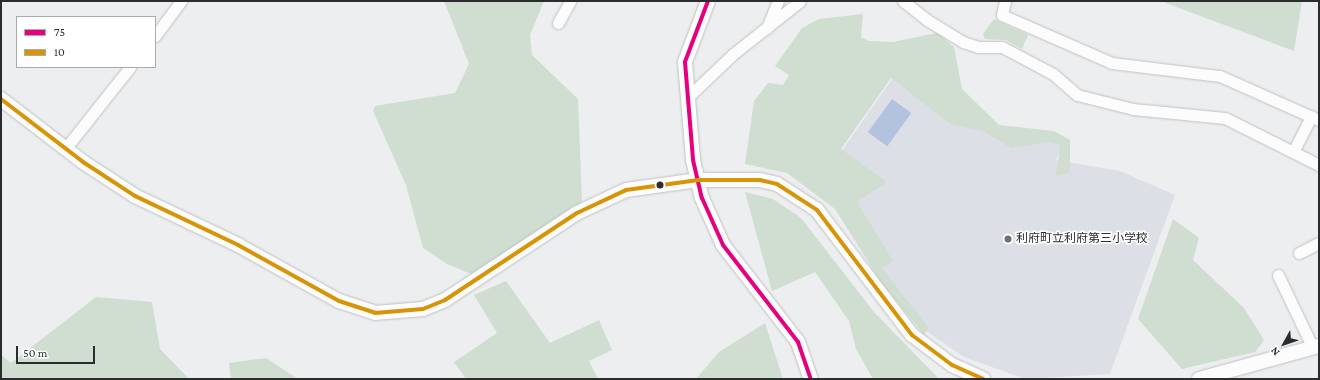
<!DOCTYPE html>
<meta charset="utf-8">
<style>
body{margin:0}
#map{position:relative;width:1320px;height:380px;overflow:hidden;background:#eceef0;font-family:"Crimson Pro","Noto Sans JP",serif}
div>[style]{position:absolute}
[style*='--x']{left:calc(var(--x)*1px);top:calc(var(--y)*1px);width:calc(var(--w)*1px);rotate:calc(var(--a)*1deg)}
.built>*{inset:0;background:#dce0e6}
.green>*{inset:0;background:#cfded0}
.water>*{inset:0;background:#b3c3df;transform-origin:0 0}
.roads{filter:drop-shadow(0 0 1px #c0c1c2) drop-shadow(0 0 1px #c0c1c2)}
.minor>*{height:11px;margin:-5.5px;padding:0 5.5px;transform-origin:5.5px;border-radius:5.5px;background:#fcfcfd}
.tertiary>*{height:14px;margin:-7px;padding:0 7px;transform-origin:7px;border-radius:7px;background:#fcfcfd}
.bus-1>*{height:4px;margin:-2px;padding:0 2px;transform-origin:2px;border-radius:2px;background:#e5007d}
.bus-2>*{height:4px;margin:-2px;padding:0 2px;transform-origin:2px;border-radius:2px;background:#d89407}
.dots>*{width:11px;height:11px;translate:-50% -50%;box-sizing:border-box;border:2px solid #fff;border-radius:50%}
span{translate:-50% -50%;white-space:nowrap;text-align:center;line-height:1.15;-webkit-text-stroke:3px #fff;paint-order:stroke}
.poi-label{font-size:12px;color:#2b2c2e}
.left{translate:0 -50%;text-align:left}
.frame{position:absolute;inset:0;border:2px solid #2b2c2e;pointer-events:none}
.legend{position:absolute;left:16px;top:16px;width:140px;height:52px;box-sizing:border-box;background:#fff;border:1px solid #aaabab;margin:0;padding:5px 7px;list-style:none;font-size:12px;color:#2b2c2e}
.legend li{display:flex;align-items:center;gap:8px;height:20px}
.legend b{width:20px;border:1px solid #aaabab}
.north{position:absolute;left:1264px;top:324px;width:40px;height:40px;-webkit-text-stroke:3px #fff;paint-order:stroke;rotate:230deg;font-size:11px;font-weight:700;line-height:16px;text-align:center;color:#2b2c2e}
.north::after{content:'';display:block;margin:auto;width:14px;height:18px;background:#2b2c2e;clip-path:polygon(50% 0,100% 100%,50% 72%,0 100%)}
.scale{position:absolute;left:16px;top:346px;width:79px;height:18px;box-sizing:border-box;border:2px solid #2b2c2e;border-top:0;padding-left:5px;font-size:12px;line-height:14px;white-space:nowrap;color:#2b2c2e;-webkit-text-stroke:3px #fff;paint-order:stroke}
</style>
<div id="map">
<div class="built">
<i style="clip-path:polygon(892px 79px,954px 122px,1064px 142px,1056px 160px,1120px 171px,1175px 195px,1110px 374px,1025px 379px,964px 357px,923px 329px,836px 209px,815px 189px)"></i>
</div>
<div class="green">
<i style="clip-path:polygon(444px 1px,544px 1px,530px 35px,532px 55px,578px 99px,582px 202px,476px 276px,447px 264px,423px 248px,406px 185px,373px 111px,375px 106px,455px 93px,469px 64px)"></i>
<i style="clip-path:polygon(1162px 1px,1302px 1px,1294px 51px,1171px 5px)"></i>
<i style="clip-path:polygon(863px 14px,861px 37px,868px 41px,893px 42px,937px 33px,954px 47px,962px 89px,999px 125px,1054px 131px,1070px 140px,1070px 173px,1056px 176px,1060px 145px,1048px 142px,1011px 148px,983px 131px,952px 125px,891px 78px,841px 149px,887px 182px,857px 202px,893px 261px,882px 268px,929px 328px,924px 335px,881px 282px,835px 209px,787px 173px,745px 164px,754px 101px,768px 83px,783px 85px,789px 75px,775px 66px,802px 28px,819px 19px)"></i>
<i style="clip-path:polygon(994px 19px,1028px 35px,1022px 49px,1006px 40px,985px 39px,983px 34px)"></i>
<i style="clip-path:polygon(745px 192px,773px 199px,801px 218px,874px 312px,939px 379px,873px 379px,856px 349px,849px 321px,815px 272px,772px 291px)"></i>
<i style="clip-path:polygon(1173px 219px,1199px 238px,1193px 260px,1244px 308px,1264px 340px,1255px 352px,1182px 369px,1138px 319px)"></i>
<i style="clip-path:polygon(506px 281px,550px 343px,599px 320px,612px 350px,589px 361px,598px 379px,466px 379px,454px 362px,497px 333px,474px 295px)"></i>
<i style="clip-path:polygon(96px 297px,152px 302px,160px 349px,189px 379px,1px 379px,1px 355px,11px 363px)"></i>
<i style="clip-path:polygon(765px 323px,783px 379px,696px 379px,719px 352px)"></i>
<i style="clip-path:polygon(266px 358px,298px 379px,231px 379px,229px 363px)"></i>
</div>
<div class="water">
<i style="left:892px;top:99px;width:24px;height:41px;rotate:36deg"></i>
</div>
<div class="roads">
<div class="minor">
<i style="--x:903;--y:1;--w:31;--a:38"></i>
<i style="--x:927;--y:20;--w:42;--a:31.4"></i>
<i style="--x:963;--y:42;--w:16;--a:18"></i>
<i style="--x:978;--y:47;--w:24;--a:0"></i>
<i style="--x:1002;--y:47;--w:58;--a:27.9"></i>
<i style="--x:1053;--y:74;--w:32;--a:41"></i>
<i style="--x:1077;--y:95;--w:58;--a:14"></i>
<i style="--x:1133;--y:109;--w:92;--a:5.6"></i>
<i style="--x:1225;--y:118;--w:105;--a:26.6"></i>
<i style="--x:1005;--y:1;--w:14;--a:102"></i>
<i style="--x:1002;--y:15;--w:120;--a:23.6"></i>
<i style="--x:1112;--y:63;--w:109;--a:6.9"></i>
<i style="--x:1220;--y:76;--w:108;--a:24"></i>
<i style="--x:558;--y:23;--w:25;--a:-61"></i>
<i style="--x:767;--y:28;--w:29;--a:-68"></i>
<i style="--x:155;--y:36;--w:44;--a:-53.4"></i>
<i style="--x:688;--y:97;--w:62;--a:-43.7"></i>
<i style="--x:733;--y:54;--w:85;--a:-38.3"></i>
<i style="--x:65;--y:149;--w:105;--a:-51.6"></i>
<i style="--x:1294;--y:150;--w:38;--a:-63"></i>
<i style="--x:1299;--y:253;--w:22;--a:-27"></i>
<i style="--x:1278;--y:275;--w:81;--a:64.4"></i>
</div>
<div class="tertiary">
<i style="--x:708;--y:1;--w:65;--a:110.7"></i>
<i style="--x:685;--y:62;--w:98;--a:85.3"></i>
<i style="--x:693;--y:160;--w:39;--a:77"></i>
<i style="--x:702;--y:198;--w:51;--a:65.9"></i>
<i style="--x:723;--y:245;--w:123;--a:52.3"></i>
<i style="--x:798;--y:342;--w:39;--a:71"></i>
<i style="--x:1;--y:99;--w:103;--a:37.5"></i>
<i style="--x:83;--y:162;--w:62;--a:33.2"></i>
<i style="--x:135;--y:196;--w:114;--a:25.4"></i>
<i style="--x:238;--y:245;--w:115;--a:29"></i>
<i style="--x:339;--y:301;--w:38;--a:18"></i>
<i style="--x:375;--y:313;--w:48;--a:-4.8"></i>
<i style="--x:423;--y:309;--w:24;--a:-22"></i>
<i style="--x:445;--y:300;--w:158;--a:-33.4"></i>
<i style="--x:577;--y:213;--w:54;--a:-25.1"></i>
<i style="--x:626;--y:190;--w:73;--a:-7.9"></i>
<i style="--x:698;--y:180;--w:62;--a:0"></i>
<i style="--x:760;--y:180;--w:17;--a:13"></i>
<i style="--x:777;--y:184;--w:48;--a:33"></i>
<i style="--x:817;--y:210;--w:157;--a:52.8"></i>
<i style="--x:912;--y:335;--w:50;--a:36.9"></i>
<i style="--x:952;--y:365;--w:34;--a:24"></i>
<i style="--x:1199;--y:379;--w:124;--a:-15.4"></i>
</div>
</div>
<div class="bus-1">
<i style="--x:708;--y:1;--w:65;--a:110.7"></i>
<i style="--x:685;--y:62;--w:98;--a:85.3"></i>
<i style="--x:693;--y:160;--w:39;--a:77"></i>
<i style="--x:702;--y:198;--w:51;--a:65.9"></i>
<i style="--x:723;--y:245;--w:123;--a:52.3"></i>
<i style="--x:798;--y:342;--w:39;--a:71"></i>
</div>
<div class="bus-2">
<i style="--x:1;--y:99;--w:103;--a:37.5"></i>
<i style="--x:83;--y:162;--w:62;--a:33.2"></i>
<i style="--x:135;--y:196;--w:114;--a:25.4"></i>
<i style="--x:238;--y:245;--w:115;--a:29"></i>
<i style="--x:339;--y:301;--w:38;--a:18"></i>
<i style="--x:375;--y:313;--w:48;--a:-4.8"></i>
<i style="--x:423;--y:309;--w:24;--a:-22"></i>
<i style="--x:445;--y:300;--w:158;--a:-33.4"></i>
<i style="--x:577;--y:213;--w:54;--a:-25.1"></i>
<i style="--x:626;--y:190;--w:73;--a:-7.9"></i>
<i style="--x:698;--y:180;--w:62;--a:0"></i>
<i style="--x:760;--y:180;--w:17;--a:13"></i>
<i style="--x:777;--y:184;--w:48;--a:33"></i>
<i style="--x:817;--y:210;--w:157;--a:52.8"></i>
<i style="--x:912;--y:335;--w:50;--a:36.9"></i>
<i style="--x:952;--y:365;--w:34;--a:24"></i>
</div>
<div class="dots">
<i style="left:660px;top:185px;background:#2b2c2e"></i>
<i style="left:1008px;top:239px;background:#6f7072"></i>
</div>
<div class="poi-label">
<span class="left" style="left:1016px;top:239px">利府町立利府第三小学校</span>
</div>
<div class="frame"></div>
<ul class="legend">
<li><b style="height:5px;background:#e5007d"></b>75</li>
<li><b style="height:5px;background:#d89407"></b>10</li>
</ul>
<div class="north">N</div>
<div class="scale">50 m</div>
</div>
